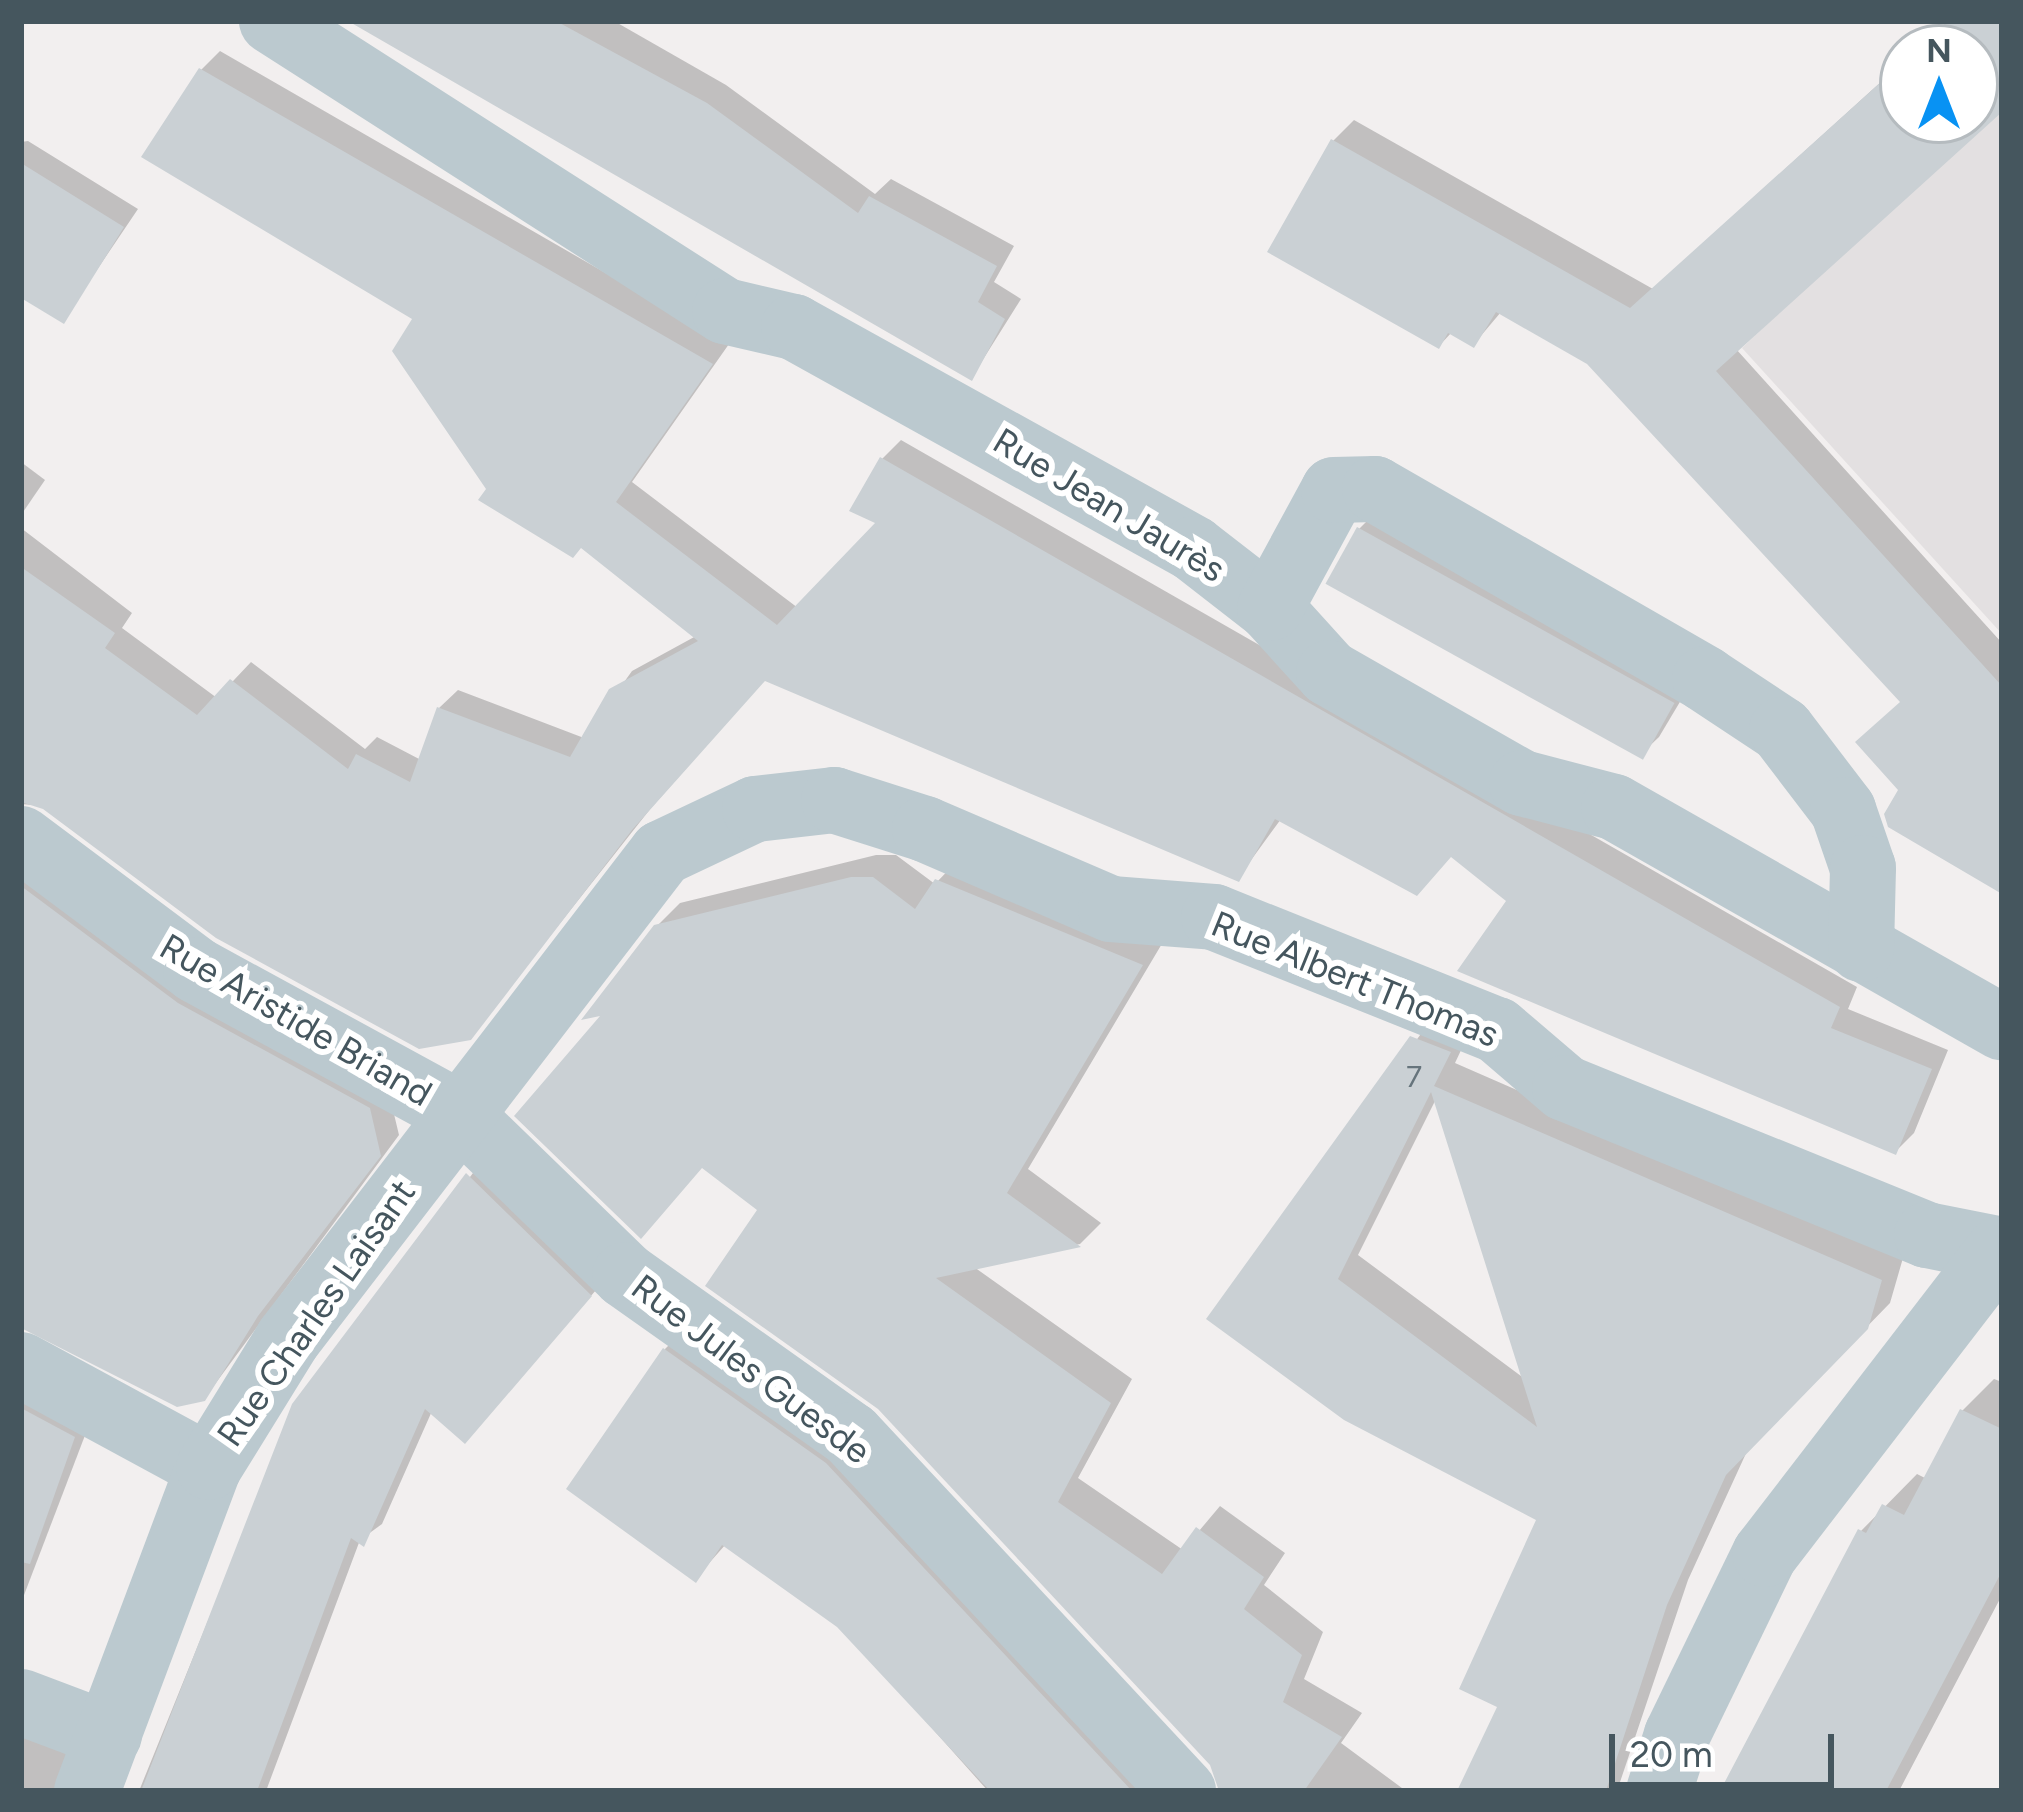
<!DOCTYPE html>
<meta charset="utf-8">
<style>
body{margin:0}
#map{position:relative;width:2023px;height:1812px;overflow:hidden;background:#f2efef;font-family:Figtree,sans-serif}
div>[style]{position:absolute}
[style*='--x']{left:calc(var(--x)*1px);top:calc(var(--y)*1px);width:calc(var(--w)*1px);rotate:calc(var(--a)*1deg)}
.education>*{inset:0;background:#e3e0e1}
.shadow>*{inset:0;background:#0003}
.building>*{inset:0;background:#cad0d4;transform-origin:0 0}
.minor>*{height:66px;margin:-33px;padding:0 33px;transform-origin:33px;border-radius:33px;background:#bbc9cf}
span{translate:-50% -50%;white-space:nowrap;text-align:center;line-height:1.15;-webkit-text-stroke:12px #fff;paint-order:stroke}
.number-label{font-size:30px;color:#66747c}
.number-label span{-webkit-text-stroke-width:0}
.street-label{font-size:36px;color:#45565e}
.frame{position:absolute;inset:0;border:24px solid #45565e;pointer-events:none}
.north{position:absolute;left:1879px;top:24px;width:120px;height:120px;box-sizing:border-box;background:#fff;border:3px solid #b5bbbf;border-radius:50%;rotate:0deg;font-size:33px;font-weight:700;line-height:48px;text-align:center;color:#45565e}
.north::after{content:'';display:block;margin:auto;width:42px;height:54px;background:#0892f3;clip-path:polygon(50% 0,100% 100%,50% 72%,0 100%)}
.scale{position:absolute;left:1609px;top:1734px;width:225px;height:54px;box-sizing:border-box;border:6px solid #45565e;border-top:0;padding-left:15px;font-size:36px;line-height:42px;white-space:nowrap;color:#45565e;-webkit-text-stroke:9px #fff;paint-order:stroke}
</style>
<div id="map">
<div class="education">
<i style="clip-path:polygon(1948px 21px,2002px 21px,2002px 634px,1742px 348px,1763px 328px,1700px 246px,1903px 62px,1903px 120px,1975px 120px,1975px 48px,1918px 48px)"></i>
</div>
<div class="shadow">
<i style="clip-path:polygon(356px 21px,614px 21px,726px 85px,875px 194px,891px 179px,1014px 246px,994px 282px,1021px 299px,972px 377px)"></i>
<i style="clip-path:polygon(1948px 21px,2002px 21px,2002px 108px,1736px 349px,2002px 643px,2002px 891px,1901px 790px,1903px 701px,1589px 362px,1501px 312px,1474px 344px,1452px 332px,1439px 346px,1333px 141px,1354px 120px,1653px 289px,1903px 62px,1903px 120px,1975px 120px,1975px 48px,1918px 48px)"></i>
<i style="clip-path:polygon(220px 51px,729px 344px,632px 482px,798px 608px,880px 522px,882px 459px,901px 440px,1857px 987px,1848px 1009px,1948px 1050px,1914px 1133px,1895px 1152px,1510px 901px,1452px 854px,1281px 819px,1238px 878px,766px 678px,651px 808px,470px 1037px,45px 806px,21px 804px,21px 528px,132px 613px,122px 628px,217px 698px,251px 662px,365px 749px,377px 737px,421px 760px,439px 708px,458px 690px,584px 738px,632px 671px,696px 636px,581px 545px,489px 489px,417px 318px,201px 70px)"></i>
<i style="clip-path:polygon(28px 141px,138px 209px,63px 320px,25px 297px,21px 303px,21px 142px)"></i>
<i style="clip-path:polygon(21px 462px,45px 480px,21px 515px)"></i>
<i style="clip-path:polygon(1378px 510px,1690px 685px,1659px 737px,1640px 755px,1359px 529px)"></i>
<i style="clip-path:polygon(21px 853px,388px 1089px,399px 1135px,204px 1399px,39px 1329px,21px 1329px)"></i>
<i style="clip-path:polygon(876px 855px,896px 855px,935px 884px,960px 858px,1163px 942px,1028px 1169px,1101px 1223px,1080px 1244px,974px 1267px,1132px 1379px,1078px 1478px,1183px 1550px,1220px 1506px,1285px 1553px,1264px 1585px,1323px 1632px,1304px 1679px,1362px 1713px,1341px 1743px,1406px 1791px,1219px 1791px,1213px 1764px,607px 1012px,656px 927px,680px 903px)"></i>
<i style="clip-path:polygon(evenodd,1435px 1015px,1471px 1029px,1455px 1063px,1903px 1258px,1890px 1303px,1748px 1449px,1688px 1580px,1617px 1791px,1461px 1791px,1501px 1705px,1540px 1519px,1210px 1318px,1435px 1015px,1436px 1099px,1525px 1379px,1358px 1255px,1436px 1099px)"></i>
<i style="clip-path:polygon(486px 1156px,609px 1275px,483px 1421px,432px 1411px,382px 1524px,360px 1540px,266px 1791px,139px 1791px,295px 1406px)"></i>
<i style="clip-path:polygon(687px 1327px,849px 1441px,1175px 1791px,988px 1791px,839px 1624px,726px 1544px,695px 1579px,665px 1349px)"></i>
<i style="clip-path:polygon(21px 1375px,92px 1417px,21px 1603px)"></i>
<i style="clip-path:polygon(1994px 1379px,2002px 1382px,2002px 1595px,1899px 1791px,1724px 1791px,1861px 1531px,1917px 1474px,1927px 1479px,1962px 1411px)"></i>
<i style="clip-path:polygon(21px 1727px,73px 1749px,74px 1791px,21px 1791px)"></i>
</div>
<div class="building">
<i style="clip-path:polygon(348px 21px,556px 21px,707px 103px,858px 213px,869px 196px,997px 266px,978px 302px,1005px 319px,972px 381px)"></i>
<i style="clip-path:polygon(1948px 21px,2002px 21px,2002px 112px,1716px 371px,2002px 686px,2002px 894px,1888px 827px,1884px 814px,1898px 790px,1855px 742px,1900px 702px,1587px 364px,1496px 312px,1474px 348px,1448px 333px,1439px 349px,1267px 252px,1331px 139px,1630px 308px,1903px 62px,1903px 120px,1975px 120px,1975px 48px,1918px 48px)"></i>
<i style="clip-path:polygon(199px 68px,713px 364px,616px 502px,777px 625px,875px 523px,849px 511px,880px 457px,1840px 1007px,1831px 1028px,1932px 1069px,1896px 1155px,1457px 971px,1506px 901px,1451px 857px,1417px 896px,1275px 819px,1239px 882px,765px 681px,632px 830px,471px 1040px,419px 1049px,216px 938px,43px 809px,21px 802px,21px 567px,115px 633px,105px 648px,197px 715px,230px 679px,348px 769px,356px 754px,410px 782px,437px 707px,570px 757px,609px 689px,698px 641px,581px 548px,573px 558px,478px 500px,486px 489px,392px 351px,412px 319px,141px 157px)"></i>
<i style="clip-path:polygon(21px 163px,124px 227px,64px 324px,21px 298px)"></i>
<i style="left:1357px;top:527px;width:363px;height:65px;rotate:29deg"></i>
<i style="clip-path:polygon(851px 877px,873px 877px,915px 909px,935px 879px,1143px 965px,1007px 1193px,1081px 1247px,936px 1278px,1111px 1403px,1058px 1502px,1162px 1574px,1196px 1527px,1264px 1577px,1244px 1609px,1302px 1655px,1283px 1702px,1342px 1737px,1304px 1791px,1219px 1791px,1210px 1765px,878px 1409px,705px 1286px,757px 1210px,702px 1168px,641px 1239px,514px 1116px,600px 1016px,581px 1020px,654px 925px)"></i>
<i style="clip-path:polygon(21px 886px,178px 1003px,370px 1108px,381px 1156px,258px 1316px,205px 1401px,177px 1407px,21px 1328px)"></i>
<i style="clip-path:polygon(evenodd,1410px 1036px,1451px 1052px,1434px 1086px,1882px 1280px,1868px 1329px,1726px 1475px,1667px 1605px,1606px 1791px,1457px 1791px,1497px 1707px,1459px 1689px,1536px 1520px,1344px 1420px,1206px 1319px,1410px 1036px,1431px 1092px,1537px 1427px,1338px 1279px,1431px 1092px)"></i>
<i style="clip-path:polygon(466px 1173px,592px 1296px,465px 1444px,425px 1409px,364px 1547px,351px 1538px,257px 1791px,141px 1791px,292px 1404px)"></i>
<i style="clip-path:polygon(663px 1348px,826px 1463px,1132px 1791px,990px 1791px,837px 1627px,722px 1545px,696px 1583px,566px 1489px)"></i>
<i style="clip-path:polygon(21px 1408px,75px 1437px,30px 1564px,21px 1562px)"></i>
<i style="clip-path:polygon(1960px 1409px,2002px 1429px,2002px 1571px,1886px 1791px,1720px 1791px,1858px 1529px,1866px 1533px,1882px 1504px,1904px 1515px)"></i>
</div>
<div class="minor">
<i style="--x:272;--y:21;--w:538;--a:32.63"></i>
<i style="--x:725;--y:311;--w:71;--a:13.1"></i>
<i style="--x:794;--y:327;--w:457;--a:29"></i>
<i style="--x:1194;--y:549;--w:96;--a:37.8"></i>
<i style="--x:1270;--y:608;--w:88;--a:47.8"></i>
<i style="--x:1329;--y:673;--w:222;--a:29.7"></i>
<i style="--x:1522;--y:783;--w:95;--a:14.6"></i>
<i style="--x:1614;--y:807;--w:446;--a:29.6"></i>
<i style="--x:1270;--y:608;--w:134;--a:-61.5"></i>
<i style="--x:1334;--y:490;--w:41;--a:-1.4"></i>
<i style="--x:1375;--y:489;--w:381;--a:29.9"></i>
<i style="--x:1705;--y:679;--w:92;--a:33.5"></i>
<i style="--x:1782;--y:730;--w:101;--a:52.7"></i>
<i style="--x:1843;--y:810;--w:61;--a:71"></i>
<i style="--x:1863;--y:868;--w:81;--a:91.4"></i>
<i style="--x:21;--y:839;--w:219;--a:36.8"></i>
<i style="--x:196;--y:970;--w:298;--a:28.6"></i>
<i style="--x:458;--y:1113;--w:233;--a:44.1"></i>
<i style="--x:625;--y:1275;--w:277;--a:35.3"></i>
<i style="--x:851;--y:1435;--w:487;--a:47"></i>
<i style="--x:21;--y:1365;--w:214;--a:28.5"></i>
<i style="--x:21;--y:1702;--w:94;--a:20.6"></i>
<i style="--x:87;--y:1791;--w:346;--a:-69.4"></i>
<i style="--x:209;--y:1467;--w:150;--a:-58.3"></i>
<i style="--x:288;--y:1339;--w:613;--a:-52.42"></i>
<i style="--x:662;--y:853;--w:103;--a:-25.3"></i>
<i style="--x:755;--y:809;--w:80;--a:-6.5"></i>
<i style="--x:834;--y:800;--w:96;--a:17.7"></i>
<i style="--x:925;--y:829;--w:202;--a:23.3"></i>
<i style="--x:1111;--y:909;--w:103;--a:4.4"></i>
<i style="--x:1214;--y:917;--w:305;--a:21.8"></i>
<i style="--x:1497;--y:1030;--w:89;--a:40.5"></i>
<i style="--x:1565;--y:1088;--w:391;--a:22.1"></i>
<i style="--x:1927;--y:1235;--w:76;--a:11.3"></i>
<i style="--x:1659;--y:1791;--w:59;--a:-72.2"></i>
<i style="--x:1677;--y:1735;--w:201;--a:-64.1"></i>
<i style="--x:1765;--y:1554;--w:384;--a:-52.4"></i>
</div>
<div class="number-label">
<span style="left:1414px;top:1077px">7</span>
</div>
<div class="street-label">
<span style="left:1109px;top:505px;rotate:31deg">Rue Jean Jaurès</span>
<span style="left:1355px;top:979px;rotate:22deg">Rue Albert Thomas</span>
<span style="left:296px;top:1020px;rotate:30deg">Rue Aristide Briand</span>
<span style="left:316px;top:1313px;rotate:-55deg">Rue Charles Laisant</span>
<span style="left:751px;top:1369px;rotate:37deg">Rue Jules Guesde</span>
</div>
<div class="frame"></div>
<div class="north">N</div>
<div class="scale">20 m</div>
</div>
